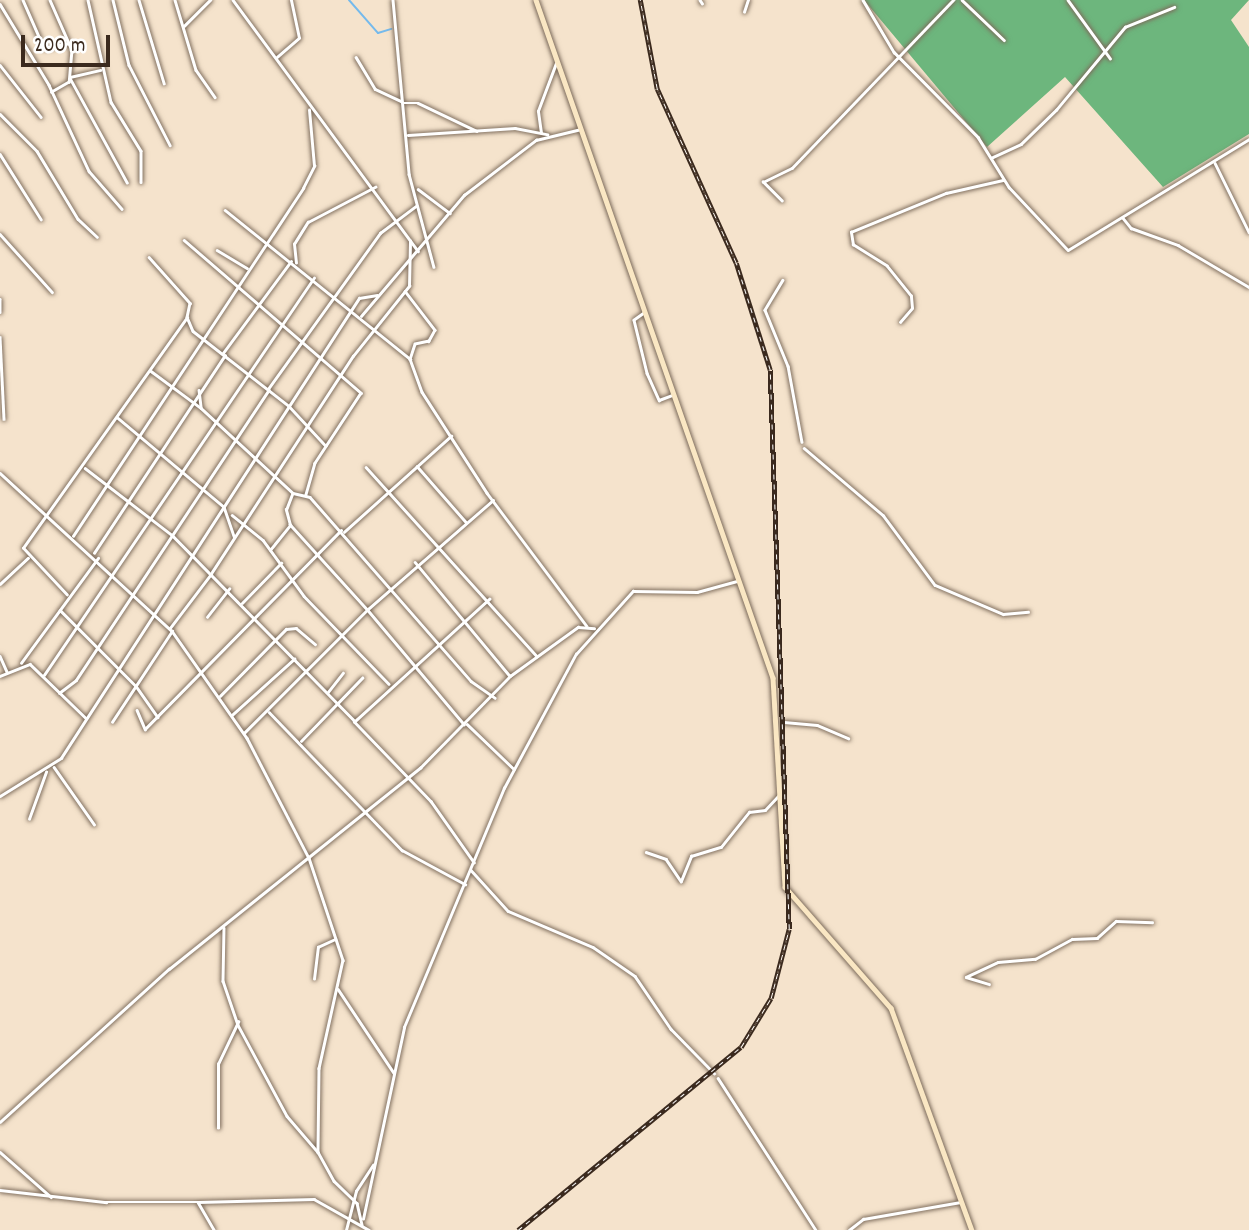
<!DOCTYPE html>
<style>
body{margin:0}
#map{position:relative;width:1249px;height:1230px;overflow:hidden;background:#f5e3cc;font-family:Dekko,sans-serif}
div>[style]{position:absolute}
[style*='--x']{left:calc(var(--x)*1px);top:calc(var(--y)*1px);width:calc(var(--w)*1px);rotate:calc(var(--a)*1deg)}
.forest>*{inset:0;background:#6db67d}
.stream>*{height:2px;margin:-1px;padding:0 1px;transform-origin:1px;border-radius:1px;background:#75baec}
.roads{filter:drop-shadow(0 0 2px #7c6b5b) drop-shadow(0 0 2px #7c6b5b)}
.street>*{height:2.5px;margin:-1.25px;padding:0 1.25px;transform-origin:1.25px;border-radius:1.25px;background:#fff}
.secondary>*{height:4.5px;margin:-2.25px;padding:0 2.25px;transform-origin:2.25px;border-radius:2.25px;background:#fae7c3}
.rail>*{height:4.5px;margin-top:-2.25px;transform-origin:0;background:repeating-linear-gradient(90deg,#fff 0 5px,#3b2a1e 0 10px);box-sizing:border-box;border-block:2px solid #3b2a1e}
span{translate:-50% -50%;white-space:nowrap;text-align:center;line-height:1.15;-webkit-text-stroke:5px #fff;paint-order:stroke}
.scale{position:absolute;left:21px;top:35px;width:89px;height:32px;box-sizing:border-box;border:4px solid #3b2a1e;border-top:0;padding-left:9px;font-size:21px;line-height:24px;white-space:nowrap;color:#3b2a1e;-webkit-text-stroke:5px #fff;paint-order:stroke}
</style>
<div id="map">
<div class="forest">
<i style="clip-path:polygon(864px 0,1249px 0,1231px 20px,1249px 47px,1249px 134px,1163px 187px,1065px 77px,987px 147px)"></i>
</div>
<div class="stream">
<i style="--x:349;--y:0;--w:44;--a:48.7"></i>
<i style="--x:378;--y:33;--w:14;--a:-17"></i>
</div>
<div class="roads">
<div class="street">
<i style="--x:23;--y:0;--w:52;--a:66.4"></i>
<i style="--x:44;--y:48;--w:26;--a:-11"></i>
<i style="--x:50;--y:0;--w:55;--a:66.3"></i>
<i style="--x:72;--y:50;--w:32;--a:95"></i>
<i style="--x:69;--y:82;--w:20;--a:150"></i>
<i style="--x:88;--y:0;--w:105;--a:77.3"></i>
<i style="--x:111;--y:102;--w:57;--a:58.5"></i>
<i style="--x:141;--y:151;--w:31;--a:90"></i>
<i style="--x:113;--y:0;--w:67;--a:76.2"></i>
<i style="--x:129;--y:65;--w:90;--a:62.9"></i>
<i style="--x:139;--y:0;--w:87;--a:73.2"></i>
<i style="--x:175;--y:0;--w:73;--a:73.3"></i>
<i style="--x:196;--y:70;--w:33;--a:55"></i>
<i style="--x:233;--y:0;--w:312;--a:53.6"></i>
<i style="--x:393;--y:0;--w:175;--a:84.7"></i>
<i style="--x:409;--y:174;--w:96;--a:75"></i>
<i style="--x:700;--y:0;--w:4;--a:56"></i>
<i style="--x:863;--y:0;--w:61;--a:59.2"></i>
<i style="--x:894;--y:52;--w:120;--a:45.3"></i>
<i style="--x:978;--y:137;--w:59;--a:58.2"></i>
<i style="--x:1009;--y:187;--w:86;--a:46.9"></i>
<i style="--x:1068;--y:250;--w:212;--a:-31.5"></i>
<i style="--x:962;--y:0;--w:58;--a:43.6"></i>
<i style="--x:1068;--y:0;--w:72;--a:54.1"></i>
<i style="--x:0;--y:4;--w:95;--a:58.8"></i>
<i style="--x:49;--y:85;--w:95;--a:65.1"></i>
<i style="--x:89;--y:171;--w:50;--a:49"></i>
<i style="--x:744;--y:12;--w:13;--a:-72"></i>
<i style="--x:184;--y:26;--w:37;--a:-45"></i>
<i style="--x:277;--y:57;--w:29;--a:-41"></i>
<i style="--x:299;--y:38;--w:39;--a:-102"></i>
<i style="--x:356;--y:57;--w:37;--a:59"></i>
<i style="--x:375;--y:89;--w:29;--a:25"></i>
<i style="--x:0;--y:65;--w:66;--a:51.7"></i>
<i style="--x:70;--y:77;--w:31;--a:-13"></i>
<i style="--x:70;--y:78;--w:119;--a:61.3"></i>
<i style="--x:403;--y:103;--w:15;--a:0"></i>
<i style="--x:418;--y:103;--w:65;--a:25.4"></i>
<i style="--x:0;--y:114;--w:52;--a:45"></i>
<i style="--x:37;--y:151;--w:79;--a:58.9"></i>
<i style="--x:78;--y:219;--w:26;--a:43"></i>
<i style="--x:541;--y:133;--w:22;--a:-98"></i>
<i style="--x:538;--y:111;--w:51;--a:-69.4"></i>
<i style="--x:408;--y:135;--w:107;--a:-3.7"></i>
<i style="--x:515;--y:128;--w:33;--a:11"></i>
<i style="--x:0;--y:154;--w:77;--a:57.8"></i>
<i style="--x:991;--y:158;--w:33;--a:-25"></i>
<i style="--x:1021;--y:144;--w:49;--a:-44.2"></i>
<i style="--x:1056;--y:110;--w:108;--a:-50.3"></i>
<i style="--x:1125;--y:27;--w:53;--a:-22.2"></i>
<i style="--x:1215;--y:163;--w:77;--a:63.8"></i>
<i style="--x:418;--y:189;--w:40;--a:37"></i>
<i style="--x:782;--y:201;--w:27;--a:-135"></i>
<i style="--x:763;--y:182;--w:32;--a:-26"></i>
<i style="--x:792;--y:168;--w:233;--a:-46.2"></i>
<i style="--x:225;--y:210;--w:238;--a:38.8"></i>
<i style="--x:410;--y:359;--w:35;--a:70"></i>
<i style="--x:422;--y:392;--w:120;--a:57.2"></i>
<i style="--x:487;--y:493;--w:166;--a:53.1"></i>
<i style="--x:1123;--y:218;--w:13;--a:51"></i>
<i style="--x:1131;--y:228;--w:50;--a:19.9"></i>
<i style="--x:1178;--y:245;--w:82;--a:30.6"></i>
<i style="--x:0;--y:234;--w:78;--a:48.1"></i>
<i style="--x:184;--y:240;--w:234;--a:40.8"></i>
<i style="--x:361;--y:393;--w:84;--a:123.3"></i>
<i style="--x:315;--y:463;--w:33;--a:106"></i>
<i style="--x:217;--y:250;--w:35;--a:31"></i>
<i style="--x:149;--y:257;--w:62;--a:48.3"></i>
<i style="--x:190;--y:303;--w:14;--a:102"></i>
<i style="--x:187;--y:317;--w:15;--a:67"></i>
<i style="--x:193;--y:331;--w:122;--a:38"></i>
<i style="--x:289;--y:406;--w:54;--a:47.2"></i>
<i style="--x:296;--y:263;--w:19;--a:-96"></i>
<i style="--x:294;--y:244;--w:26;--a:-58"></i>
<i style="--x:308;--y:222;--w:76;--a:-27.6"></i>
<i style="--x:783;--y:280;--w:35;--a:121"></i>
<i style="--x:765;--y:310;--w:61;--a:67.7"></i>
<i style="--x:788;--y:366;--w:77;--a:79.6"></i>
<i style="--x:405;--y:291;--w:49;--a:52.4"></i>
<i style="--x:435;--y:330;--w:13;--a:119"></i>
<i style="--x:429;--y:341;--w:14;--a:168"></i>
<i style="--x:415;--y:344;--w:16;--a:108"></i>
<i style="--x:0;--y:299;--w:13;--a:90"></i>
<i style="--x:644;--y:313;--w:12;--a:145"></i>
<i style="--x:634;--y:320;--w:55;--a:76.2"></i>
<i style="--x:647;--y:373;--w:30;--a:66"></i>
<i style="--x:659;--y:400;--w:14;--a:-21"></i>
<i style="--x:361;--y:316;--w:159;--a:-49.6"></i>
<i style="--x:464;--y:195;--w:91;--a:-37.4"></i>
<i style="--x:536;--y:140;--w:46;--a:-13.7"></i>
<i style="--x:900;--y:322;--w:18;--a:-49"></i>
<i style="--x:912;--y:308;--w:12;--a:-95"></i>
<i style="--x:911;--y:296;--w:38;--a:-129"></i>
<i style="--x:887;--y:266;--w:40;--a:-148"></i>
<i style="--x:853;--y:245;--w:13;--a:-99"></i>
<i style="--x:851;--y:232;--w:103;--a:-22.3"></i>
<i style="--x:946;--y:193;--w:58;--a:-12.8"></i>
<i style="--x:0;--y:337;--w:82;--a:87.2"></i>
<i style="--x:223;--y:353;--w:114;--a:-53.5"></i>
<i style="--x:151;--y:371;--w:62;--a:36.5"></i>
<i style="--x:201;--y:408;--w:125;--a:42.7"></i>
<i style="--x:293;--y:493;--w:17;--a:13"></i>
<i style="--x:310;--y:497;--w:244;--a:48.8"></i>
<i style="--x:471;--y:681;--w:29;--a:35"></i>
<i style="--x:268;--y:389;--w:192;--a:-54.3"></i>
<i style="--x:380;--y:233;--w:45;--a:-36.9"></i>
<i style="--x:199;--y:390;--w:17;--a:83"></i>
<i style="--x:118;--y:418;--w:138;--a:40"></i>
<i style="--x:224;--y:507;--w:31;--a:71"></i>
<i style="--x:804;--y:448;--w:104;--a:40.3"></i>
<i style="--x:883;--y:515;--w:87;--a:53.4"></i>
<i style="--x:935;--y:585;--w:74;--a:23.1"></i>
<i style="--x:1003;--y:614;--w:25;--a:-5"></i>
<i style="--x:417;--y:466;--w:74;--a:48.8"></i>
<i style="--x:366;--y:467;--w:255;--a:47.9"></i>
<i style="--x:85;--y:468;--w:110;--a:37.6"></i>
<i style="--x:172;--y:535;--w:260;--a:45.5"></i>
<i style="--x:0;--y:473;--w:234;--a:42.6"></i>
<i style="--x:172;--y:631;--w:131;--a:55"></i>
<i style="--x:247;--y:738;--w:135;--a:62.7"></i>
<i style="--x:309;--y:858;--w:108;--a:71.6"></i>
<i style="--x:343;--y:960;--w:111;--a:102.5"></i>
<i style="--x:319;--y:1068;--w:84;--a:90.7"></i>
<i style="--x:318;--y:1152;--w:33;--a:61"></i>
<i style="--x:334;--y:1181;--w:32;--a:44"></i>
<i style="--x:357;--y:1203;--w:22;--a:77"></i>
<i style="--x:232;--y:515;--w:40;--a:39"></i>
<i style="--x:263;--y:540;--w:69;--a:53.8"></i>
<i style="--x:304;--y:596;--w:122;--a:46"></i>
<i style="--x:344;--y:532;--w:144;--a:-41.9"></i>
<i style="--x:73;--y:536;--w:417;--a:-56.5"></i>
<i style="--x:303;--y:188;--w:25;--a:-63"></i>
<i style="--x:314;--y:166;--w:56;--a:-95.1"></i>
<i style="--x:270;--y:550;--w:32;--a:-51"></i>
<i style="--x:290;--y:525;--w:16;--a:-105"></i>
<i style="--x:286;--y:510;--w:17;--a:-69"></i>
<i style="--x:94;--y:553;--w:237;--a:-56.5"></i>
<i style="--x:415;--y:562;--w:147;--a:50.2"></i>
<i style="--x:212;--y:572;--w:258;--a:-56.9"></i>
<i style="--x:353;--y:356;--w:90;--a:-51.3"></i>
<i style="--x:409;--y:286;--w:45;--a:-88.7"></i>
<i style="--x:0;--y:584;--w:38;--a:-43"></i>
<i style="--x:67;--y:595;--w:64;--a:-133.1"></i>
<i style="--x:23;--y:548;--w:283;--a:-54.6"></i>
<i style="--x:242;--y:603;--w:56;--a:-45.7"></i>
<i style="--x:60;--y:610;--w:107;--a:45"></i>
<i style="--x:136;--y:686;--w:38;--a:55"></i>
<i style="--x:207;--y:617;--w:36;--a:-52"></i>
<i style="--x:170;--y:628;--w:68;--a:-52.8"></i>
<i style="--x:0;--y:656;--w:17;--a:66"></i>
<i style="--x:21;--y:663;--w:130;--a:-53.7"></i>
<i style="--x:44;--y:675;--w:480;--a:-55.8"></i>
<i style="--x:0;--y:676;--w:32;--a:-22"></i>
<i style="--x:30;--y:664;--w:78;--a:44"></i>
<i style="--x:328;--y:692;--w:24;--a:-52"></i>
<i style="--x:59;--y:693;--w:21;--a:-37"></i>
<i style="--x:76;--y:680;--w:348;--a:-56.4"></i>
<i style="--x:220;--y:696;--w:94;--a:-45.4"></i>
<i style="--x:286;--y:629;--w:10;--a:-6"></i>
<i style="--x:296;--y:628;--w:25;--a:40"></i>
<i style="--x:137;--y:710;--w:21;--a:67"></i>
<i style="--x:145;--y:729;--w:279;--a:-45.4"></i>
<i style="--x:269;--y:712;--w:192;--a:46.1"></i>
<i style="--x:402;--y:850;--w:72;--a:28.4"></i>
<i style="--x:232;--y:715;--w:84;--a:-42.1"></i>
<i style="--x:112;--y:722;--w:109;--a:-56.6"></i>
<i style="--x:784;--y:722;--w:33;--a:5"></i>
<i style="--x:817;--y:725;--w:34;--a:23"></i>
<i style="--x:467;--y:724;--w:65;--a:43.8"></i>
<i style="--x:464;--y:725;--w:150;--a:-130.1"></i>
<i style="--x:367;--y:610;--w:167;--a:-41.1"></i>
<i style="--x:244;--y:733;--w:174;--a:-45"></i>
<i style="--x:367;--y:610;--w:115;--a:-132.2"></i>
<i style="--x:301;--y:741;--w:88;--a:-45.9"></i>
<i style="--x:54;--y:767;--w:70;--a:54.9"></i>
<i style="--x:0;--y:796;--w:72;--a:-31.9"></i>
<i style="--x:61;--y:758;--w:548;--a:-57.06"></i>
<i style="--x:359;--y:298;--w:18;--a:-9"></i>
<i style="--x:29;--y:819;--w:50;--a:-70.1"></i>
<i style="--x:646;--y:852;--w:21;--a:19"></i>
<i style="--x:666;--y:859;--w:27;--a:56"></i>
<i style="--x:681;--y:881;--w:27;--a:-68"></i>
<i style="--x:691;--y:856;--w:31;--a:-17"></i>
<i style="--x:721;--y:847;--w:45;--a:-51.3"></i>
<i style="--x:749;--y:812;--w:16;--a:-7"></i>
<i style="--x:765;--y:810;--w:19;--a:-47"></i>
<i style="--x:474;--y:863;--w:75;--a:-125.2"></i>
<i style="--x:431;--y:802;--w:111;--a:-133.9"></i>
<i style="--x:354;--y:722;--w:183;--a:-42.3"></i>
<i style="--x:471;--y:870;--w:55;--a:47.9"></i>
<i style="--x:508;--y:911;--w:92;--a:23"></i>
<i style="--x:593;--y:947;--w:51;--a:34.6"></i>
<i style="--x:635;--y:976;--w:64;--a:55.8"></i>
<i style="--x:671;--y:1029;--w:62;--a:45.7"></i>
<i style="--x:224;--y:928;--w:53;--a:91.1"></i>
<i style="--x:223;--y:981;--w:46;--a:71.2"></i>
<i style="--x:238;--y:1025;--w:103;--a:61.7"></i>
<i style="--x:287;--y:1116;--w:48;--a:49.3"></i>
<i style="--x:966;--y:977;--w:35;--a:-25"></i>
<i style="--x:998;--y:962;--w:37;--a:-5"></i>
<i style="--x:1035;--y:959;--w:42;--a:-28.4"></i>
<i style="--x:1072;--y:939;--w:25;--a:-2"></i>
<i style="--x:1097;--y:938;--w:25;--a:-42"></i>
<i style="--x:1116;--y:921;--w:36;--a:2"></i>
<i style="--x:966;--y:977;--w:24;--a:17"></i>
<i style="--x:314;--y:979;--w:32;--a:-83"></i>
<i style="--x:318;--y:947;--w:19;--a:-25"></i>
<i style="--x:338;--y:989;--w:101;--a:56.3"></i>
<i style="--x:718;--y:1078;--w:181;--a:57.2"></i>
<i style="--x:0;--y:1122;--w:228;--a:-42.2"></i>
<i style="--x:169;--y:969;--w:322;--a:-38.7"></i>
<i style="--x:420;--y:768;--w:129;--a:-45.6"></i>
<i style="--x:510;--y:676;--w:84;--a:-35.8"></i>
<i style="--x:578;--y:627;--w:16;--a:4"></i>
<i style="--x:218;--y:1128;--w:64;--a:-90"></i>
<i style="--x:218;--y:1064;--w:47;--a:-64.5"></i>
<i style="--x:0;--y:1152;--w:68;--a:41.4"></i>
<i style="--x:0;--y:1190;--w:107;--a:6.5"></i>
<i style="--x:106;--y:1202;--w:92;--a:0"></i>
<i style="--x:198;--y:1202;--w:32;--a:60"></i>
<i style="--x:198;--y:1202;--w:116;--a:-1.5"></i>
<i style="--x:314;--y:1199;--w:63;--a:29.4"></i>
<i style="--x:363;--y:1219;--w:196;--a:-77.9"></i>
<i style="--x:404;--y:1027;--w:259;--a:-67.3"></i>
<i style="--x:504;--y:788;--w:152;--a:-61.8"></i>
<i style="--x:576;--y:654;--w:85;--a:-47.9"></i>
<i style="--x:633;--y:591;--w:64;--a:0.9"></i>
<i style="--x:697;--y:592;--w:41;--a:-15.4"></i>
<i style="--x:346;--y:1230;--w:40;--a:-75.6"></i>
<i style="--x:356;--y:1191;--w:31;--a:-57"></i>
<i style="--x:849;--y:1230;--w:18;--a:-38"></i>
<i style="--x:863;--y:1219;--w:99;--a:-9.8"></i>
</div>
<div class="secondary">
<i style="--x:536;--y:0;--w:718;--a:70.73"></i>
<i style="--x:773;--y:678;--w:209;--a:86.7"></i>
<i style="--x:785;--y:887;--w:161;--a:48.8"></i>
<i style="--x:891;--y:1008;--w:236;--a:70"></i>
</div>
</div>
<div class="rail">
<i style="--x:518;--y:1230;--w:288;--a:-39.4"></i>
<i style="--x:741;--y:1047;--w:57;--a:-58.5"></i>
<i style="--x:771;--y:998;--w:71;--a:-75.4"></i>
<i style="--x:789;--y:929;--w:559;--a:-91.95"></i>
<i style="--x:770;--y:370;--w:112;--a:-107.6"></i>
<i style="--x:736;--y:263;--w:191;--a:-114.4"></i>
<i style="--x:657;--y:89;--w:91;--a:-100.8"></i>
</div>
<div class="scale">200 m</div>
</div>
